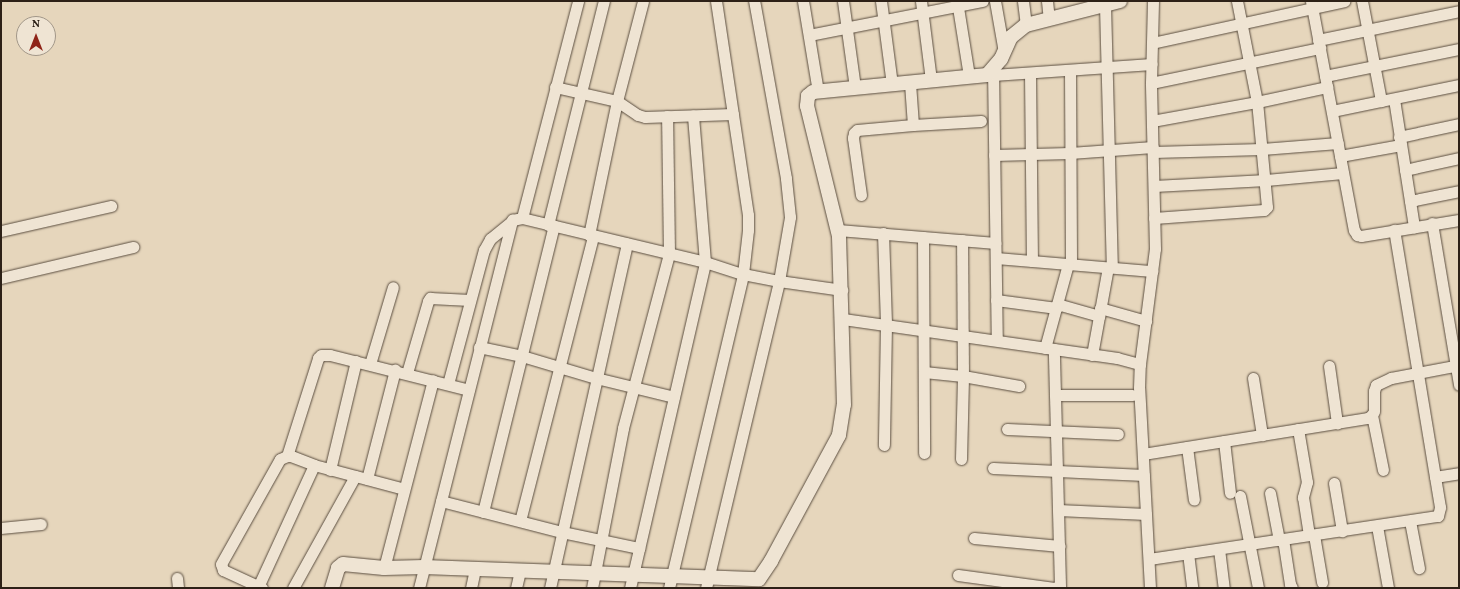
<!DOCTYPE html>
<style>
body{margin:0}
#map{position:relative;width:1460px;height:589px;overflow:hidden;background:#e6d6bc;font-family:Vollkorn,serif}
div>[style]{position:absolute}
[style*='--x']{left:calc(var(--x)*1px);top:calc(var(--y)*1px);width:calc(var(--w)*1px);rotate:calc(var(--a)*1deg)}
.roads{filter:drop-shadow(0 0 1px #5b4e40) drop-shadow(0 0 1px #5b4e40)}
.minor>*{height:11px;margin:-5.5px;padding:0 5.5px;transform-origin:5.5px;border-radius:5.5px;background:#efe4d3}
.tertiary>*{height:14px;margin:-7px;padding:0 7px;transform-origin:7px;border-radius:7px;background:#efe4d3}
span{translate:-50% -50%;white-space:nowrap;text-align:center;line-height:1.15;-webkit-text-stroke:3px #efe4d3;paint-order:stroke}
.frame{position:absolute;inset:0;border:2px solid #2d2117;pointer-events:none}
.north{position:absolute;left:16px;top:16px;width:40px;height:40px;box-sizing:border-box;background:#efe4d3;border:1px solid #a19688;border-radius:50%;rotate:0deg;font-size:11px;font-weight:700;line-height:16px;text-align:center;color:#2d2117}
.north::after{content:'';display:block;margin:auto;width:14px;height:18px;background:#8f2418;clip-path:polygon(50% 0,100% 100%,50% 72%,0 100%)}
</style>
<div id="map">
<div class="roads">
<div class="minor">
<i style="--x:803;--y:1;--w:92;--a:80.6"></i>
<i style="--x:843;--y:1;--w:88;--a:82.1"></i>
<i style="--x:881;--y:1;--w:84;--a:82.5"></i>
<i style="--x:921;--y:1;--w:80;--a:82.8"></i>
<i style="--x:957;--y:1;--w:76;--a:80.9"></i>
<i style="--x:995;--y:1;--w:52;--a:80"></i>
<i style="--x:1023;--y:1;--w:24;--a:83"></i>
<i style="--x:1047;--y:1;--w:18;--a:84"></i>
<i style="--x:1311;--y:1;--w:233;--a:79.4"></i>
<i style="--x:1354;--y:230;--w:6;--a:59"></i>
<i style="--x:1357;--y:235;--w:4;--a:14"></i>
<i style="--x:1361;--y:236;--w:99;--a:-9.3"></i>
<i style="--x:1362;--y:1;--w:102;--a:79.2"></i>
<i style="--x:1105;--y:5;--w:262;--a:88.5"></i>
<i style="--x:809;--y:35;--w:177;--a:-11.1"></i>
<i style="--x:1318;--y:40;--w:144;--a:-11.6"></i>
<i style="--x:1152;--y:43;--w:197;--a:-12.3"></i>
<i style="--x:993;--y:68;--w:272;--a:89.2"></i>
<i style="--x:1070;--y:70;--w:194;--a:89.7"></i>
<i style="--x:1030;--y:73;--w:188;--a:89.4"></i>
<i style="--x:993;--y:75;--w:159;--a:-4"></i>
<i style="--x:1325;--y:76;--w:137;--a:-11.4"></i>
<i style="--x:1151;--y:83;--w:173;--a:-11.7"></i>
<i style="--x:555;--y:87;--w:64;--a:12.7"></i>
<i style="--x:617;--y:101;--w:25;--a:34"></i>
<i style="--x:638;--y:115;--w:7;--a:16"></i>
<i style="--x:645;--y:117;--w:88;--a:-2"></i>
<i style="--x:1394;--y:99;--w:130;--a:81.1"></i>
<i style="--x:1332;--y:111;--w:130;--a:-11.6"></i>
<i style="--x:1152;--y:121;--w:107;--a:-10.3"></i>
<i style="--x:1257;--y:102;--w:72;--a:-12.1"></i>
<i style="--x:913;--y:125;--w:68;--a:-3.4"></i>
<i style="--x:1399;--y:137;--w:61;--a:-12.2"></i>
<i style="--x:1153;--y:152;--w:109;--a:-1.6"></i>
<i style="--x:1262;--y:149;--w:76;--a:-4.5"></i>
<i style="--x:994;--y:155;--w:76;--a:-1.5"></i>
<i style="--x:1070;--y:153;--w:83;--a:-4.1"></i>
<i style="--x:1340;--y:156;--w:62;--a:-10.2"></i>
<i style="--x:1405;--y:170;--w:55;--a:-12.5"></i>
<i style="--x:1154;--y:186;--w:112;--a:-3.1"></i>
<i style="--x:1266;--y:180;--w:77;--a:-5.2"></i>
<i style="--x:861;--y:195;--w:58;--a:-98"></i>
<i style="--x:853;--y:138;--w:5;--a:-79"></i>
<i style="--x:854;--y:133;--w:4;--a:-45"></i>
<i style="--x:857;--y:130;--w:56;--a:-5.1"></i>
<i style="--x:913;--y:125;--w:42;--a:-94.1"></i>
<i style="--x:1410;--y:201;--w:50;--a:-11.5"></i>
<i style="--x:522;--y:218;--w:224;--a:-75.5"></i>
<i style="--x:1154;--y:218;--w:110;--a:-4.2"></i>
<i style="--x:1264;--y:210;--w:4;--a:-45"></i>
<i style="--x:1267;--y:207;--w:105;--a:-95.4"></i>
<i style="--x:1257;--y:102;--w:103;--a:-101.2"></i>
<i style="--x:1432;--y:223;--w:164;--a:80.5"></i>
<i style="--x:548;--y:225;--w:231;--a:-76"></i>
<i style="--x:838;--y:230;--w:158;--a:4.7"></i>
<i style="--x:1;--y:231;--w:113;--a:-12.8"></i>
<i style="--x:883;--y:233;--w:92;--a:88.1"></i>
<i style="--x:886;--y:325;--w:120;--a:91"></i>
<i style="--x:589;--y:235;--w:137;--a:-78.2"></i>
<i style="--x:617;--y:101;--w:103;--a:-75.4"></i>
<i style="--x:923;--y:237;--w:216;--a:89.7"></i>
<i style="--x:996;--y:258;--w:157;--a:4.8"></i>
<i style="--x:1;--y:278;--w:136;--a:-13.2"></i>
<i style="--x:996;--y:300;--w:61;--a:7.6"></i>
<i style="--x:1057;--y:304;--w:44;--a:15.9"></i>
<i style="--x:1100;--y:308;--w:48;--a:15.8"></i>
<i style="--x:843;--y:319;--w:277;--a:8.1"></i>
<i style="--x:1117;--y:358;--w:24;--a:15"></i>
<i style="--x:479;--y:347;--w:44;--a:11.8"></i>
<i style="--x:522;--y:356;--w:77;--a:16.6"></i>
<i style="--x:596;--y:378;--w:80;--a:13.7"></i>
<i style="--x:1045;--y:348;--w:87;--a:-74.7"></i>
<i style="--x:1092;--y:355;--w:89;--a:-79.7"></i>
<i style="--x:370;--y:364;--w:80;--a:-73.4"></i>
<i style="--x:1329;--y:366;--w:58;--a:82"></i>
<i style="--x:924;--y:372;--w:39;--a:6"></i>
<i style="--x:963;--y:376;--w:57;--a:10.1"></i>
<i style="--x:407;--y:373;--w:75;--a:-73.7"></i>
<i style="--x:428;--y:301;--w:4;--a:-56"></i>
<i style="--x:430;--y:298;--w:40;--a:2.9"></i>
<i style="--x:1253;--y:378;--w:58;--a:81"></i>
<i style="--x:448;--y:384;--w:139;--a:-75"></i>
<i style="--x:484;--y:250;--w:13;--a:-61"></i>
<i style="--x:490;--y:239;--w:26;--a:-39"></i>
<i style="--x:1055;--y:395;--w:77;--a:0"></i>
<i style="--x:1372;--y:415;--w:56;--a:78.7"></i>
<i style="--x:1007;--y:429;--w:111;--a:2.6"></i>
<i style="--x:1298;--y:429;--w:54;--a:80.4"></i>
<i style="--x:1307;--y:482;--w:16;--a:105"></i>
<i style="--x:1303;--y:497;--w:38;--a:81"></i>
<i style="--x:1224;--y:441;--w:52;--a:83.4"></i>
<i style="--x:1187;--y:447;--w:53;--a:82.5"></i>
<i style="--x:1143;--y:454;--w:228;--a:-9.1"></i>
<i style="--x:1368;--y:418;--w:5;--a:-37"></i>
<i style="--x:1372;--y:415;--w:4;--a:-63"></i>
<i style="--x:1374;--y:411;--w:20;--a:-90"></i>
<i style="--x:1374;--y:391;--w:6;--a:-72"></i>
<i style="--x:1376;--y:385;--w:17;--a:-25"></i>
<i style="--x:1391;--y:378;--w:69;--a:-10.8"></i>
<i style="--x:287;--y:456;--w:103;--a:-72.4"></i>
<i style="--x:318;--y:358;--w:4;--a:-45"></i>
<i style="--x:321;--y:355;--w:9;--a:0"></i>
<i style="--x:330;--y:355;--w:143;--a:14.1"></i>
<i style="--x:961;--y:459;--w:83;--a:-88.6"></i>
<i style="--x:963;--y:376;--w:136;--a:-90.4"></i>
<i style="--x:993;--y:468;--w:151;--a:2.7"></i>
<i style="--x:330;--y:470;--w:112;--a:-76.6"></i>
<i style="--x:1435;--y:477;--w:24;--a:-9"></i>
<i style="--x:367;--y:479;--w:113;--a:-75.6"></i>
<i style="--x:1334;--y:483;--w:49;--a:80.5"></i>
<i style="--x:1270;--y:493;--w:48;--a:79.2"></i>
<i style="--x:1240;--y:496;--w:94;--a:78.9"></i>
<i style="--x:441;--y:501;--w:125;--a:14.4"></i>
<i style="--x:562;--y:532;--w:79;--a:11.7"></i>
<i style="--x:1058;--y:510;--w:88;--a:2.6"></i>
<i style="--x:483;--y:512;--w:295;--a:-76.1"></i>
<i style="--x:520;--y:521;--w:294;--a:-75.6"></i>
<i style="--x:1410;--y:521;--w:48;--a:79.2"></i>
<i style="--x:1377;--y:526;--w:63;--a:79.9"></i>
<i style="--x:1;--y:528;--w:40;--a:-5.7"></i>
<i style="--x:1314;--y:535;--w:48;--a:80.3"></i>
<i style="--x:974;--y:538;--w:86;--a:5.3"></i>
<i style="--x:1283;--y:539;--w:46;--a:81.2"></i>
<i style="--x:1290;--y:584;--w:4;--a:63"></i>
<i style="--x:1219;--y:549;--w:39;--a:83"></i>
<i style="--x:1188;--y:553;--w:35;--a:83"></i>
<i style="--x:1149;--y:559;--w:292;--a:-8.5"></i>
<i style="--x:1438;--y:516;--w:9;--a:-77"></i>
<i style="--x:1440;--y:507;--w:281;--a:-99.4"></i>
<i style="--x:384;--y:568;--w:194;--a:-75.4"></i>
<i style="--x:958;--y:575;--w:97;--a:7.7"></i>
<i style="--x:1054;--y:588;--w:6;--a:-18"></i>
<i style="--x:1060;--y:586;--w:237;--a:-91.5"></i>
<i style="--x:177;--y:578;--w:10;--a:84"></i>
<i style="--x:258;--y:587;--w:134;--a:-65.3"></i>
<i style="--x:262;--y:588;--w:43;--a:-155.2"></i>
<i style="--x:223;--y:570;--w:6;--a:-108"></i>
<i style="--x:221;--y:564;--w:120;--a:-60.7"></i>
<i style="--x:280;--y:459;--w:8;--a:-23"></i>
<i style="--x:287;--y:456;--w:4;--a:0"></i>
<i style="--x:291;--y:456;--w:25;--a:21"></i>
<i style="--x:314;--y:465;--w:93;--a:14.9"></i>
<i style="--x:293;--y:588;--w:128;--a:-61"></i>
<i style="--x:419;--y:588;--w:380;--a:-75.8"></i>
<i style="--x:512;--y:220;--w:10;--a:-11"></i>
<i style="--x:522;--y:218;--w:188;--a:13.5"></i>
<i style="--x:705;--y:262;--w:40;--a:18"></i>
<i style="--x:743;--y:274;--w:37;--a:11"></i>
<i style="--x:779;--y:281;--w:64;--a:8.1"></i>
<i style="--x:471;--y:588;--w:19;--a:-78"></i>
<i style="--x:516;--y:588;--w:18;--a:-77"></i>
<i style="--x:550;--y:588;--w:353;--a:-77.4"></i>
<i style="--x:592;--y:588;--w:163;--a:-79"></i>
<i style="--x:623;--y:428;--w:180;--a:-75.2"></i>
<i style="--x:669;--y:254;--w:138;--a:-90.8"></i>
<i style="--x:630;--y:588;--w:335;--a:-77"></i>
<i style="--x:705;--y:262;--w:147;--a:-94.7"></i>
<i style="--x:669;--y:588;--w:323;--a:-76.7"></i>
<i style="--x:743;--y:274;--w:44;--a:-83.5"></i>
<i style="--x:748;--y:230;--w:15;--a:-90"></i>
<i style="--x:748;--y:215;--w:216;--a:-98.5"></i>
<i style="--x:706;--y:588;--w:316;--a:-76.6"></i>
<i style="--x:779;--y:281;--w:65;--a:-80.2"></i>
<i style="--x:790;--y:217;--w:39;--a:-96"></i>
<i style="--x:786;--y:178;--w:180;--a:-100.2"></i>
<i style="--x:1150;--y:588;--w:200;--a:-93.1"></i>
<i style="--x:1139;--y:388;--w:24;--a:-88"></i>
<i style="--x:1140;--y:364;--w:116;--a:-82.6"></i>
<i style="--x:1155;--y:249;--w:166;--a:-91.4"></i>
<i style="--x:1151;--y:83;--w:82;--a:-88.6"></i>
</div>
<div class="tertiary">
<i style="--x:332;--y:588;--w:21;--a:-73"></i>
<i style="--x:338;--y:568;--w:6;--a:-39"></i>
<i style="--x:343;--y:564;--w:41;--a:5.6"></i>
<i style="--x:384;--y:568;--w:40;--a:-1.4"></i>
<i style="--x:424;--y:567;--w:335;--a:2.1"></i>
<i style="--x:759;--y:579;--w:22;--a:-56"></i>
<i style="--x:771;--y:561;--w:143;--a:-61.6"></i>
<i style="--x:839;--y:435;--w:30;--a:-81"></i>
<i style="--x:844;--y:405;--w:169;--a:-91.7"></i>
<i style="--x:839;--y:236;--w:134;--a:-103.8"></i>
<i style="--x:807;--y:106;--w:10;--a:-84"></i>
<i style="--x:808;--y:96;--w:6;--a:-39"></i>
<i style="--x:813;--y:92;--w:175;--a:-5.6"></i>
<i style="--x:987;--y:75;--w:21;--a:-49"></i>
<i style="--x:1001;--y:59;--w:24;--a:-66"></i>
<i style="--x:1011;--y:37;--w:19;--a:-39"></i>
<i style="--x:1026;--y:25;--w:97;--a:-14.3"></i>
</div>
</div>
<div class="frame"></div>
<div class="north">N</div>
</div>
